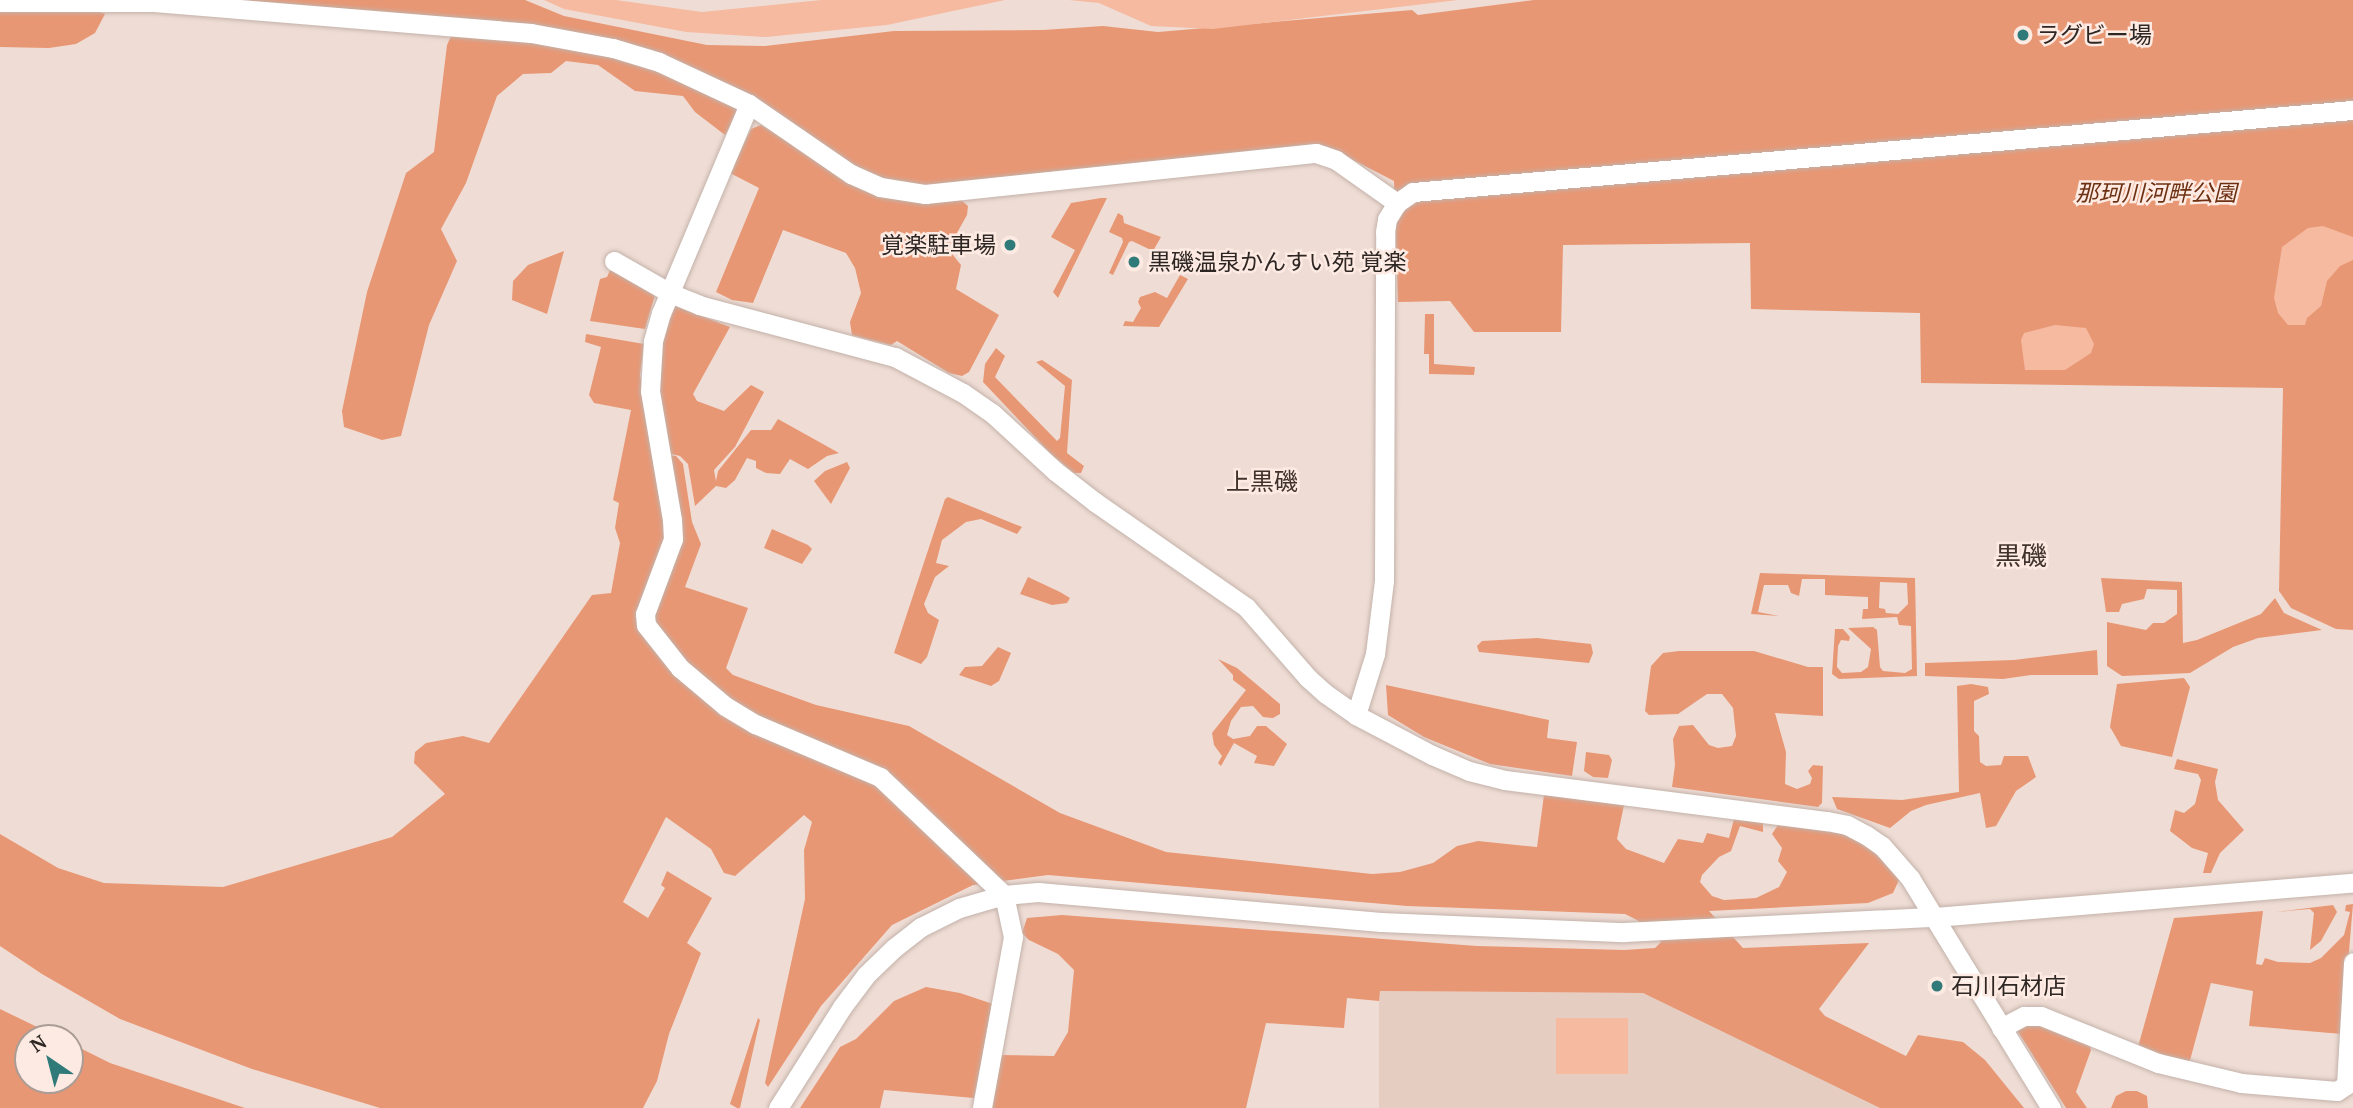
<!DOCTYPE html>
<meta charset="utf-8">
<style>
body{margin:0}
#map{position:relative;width:2353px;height:1108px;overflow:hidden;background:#efddd5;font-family:"PT Serif","Noto Sans JP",serif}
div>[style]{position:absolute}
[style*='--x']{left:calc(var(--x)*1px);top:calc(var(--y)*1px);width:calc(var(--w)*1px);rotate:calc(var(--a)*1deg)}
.built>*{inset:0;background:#e6cdc2}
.green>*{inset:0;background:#e89774}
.water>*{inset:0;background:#f6baa1;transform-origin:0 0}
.roads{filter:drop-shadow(0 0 2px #c3b2aa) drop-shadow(0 0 2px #c3b2aa)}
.minor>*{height:19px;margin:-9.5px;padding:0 9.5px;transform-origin:9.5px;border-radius:9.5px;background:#fff}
.dots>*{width:19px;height:19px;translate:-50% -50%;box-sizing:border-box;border:4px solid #fdeae2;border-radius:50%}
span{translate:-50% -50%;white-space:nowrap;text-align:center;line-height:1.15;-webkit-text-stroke:5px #fdeae2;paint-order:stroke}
.poi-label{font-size:23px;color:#2d2623}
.left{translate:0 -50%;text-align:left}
.right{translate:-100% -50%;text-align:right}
.park-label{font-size:23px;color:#6d3012;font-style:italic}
.neighbourhood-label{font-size:24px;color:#40322c}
.quarter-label{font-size:26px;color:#40322c}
.north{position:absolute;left:14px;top:1024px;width:70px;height:70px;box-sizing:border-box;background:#fdeae2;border:2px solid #aa9c96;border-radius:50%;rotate:325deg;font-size:19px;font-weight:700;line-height:28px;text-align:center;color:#2d2623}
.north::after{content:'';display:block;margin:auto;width:24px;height:32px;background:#317a7a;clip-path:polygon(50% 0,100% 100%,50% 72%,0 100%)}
</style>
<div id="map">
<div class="built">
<i style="clip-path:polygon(1379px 991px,1643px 993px,1880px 1108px,1379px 1108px)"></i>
</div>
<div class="green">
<i style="clip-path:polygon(242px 0,525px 0,564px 16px,707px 45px,765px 46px,894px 31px,1043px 30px,1103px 26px,1158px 32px,1412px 10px,1418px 15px,1534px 0,2353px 0,2353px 630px,2336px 629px,2291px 608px,2279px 591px,2283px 388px,1921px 383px,1920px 313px,1751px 309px,1750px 243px,1563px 245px,1561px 332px,1474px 332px,1450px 301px,1398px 302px,1394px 181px,1326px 146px,934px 187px,885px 182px,615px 41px)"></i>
<i style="clip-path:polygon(0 8px,93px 9px,105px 14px,95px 33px,76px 44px,49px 48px,0 47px)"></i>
<i style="clip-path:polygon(453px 32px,615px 53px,736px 106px,738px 113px,725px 135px,695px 112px,683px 96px,635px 91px,598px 65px,566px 61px,551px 73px,523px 74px,497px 96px,466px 183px,441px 229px,457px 261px,429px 325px,401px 436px,382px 440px,344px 427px,342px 411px,367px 292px,406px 173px,434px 152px,447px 45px)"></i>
<i style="clip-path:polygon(761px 125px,847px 178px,886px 198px,961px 200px,968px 206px,967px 215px,948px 249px,961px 265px,956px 289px,999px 315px,969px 372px,962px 376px,949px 373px,897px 341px,891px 345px,852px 335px,850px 322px,861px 293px,855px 268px,846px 253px,783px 230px,753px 303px,732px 300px,716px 292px,759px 188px,730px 173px,751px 129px)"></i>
<i style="clip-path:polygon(1101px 198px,1107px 198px,1058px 298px,1053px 292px,1075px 250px,1051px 237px,1071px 203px)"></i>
<i style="clip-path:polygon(1118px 213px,1123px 216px,1124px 223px,1161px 237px,1153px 251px,1132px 241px,1129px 242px,1113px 275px,1109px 273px,1123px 242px,1122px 238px,1109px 232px)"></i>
<i style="clip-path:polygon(564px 251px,547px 314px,512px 300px,513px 281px,528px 265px)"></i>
<i style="clip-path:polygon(612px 266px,655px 295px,645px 329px,590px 321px,600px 279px,607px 277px)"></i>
<i style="clip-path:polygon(1180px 275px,1188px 279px,1159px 327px,1123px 326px,1125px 321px,1133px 322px,1141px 308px,1138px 302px,1140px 297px,1155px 292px,1167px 298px)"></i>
<i style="clip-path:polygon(670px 304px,730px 327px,693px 394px,697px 401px,724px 411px,751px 385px,764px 392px,735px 447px,714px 470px,716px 481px,718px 471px,751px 430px,771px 430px,778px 419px,839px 453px,827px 456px,808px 469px,790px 459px,780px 474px,766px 473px,756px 468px,756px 461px,747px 458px,735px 480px,726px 488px,716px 486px,695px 506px,688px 464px,680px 456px,667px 453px,655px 373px)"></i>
<i style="clip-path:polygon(1425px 314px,1434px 314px,1434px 364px,1475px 367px,1474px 375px,1429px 374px,1429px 354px,1424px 354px)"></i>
<i style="clip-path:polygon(586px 334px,644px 344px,640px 375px,654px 454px,676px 456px,683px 464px,692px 522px,701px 544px,685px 587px,748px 608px,726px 668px,733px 675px,816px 705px,909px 726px,1060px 813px,1166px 852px,1372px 874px,1400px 872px,1433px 863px,1457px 846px,1478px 841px,1537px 847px,1544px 795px,1624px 805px,1617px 839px,1626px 849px,1664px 863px,1678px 839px,1703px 843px,1707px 833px,1729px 838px,1734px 819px,1763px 822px,1763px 832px,1740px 826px,1731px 851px,1719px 857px,1702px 875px,1700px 882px,1712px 896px,1724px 900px,1756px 898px,1779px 887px,1787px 872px,1778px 861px,1782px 848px,1772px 834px,1778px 825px,1837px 833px,1857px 838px,1870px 847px,1899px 880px,1893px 893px,1868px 903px,1709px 911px,1743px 948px,1869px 943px,1819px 1009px,1825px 1016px,1906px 1056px,1918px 1035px,1963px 1042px,1985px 1060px,2024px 1108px,1880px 1108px,1643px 993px,1380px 991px,1379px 1001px,1347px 998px,1344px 1028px,1266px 1023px,1246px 1108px,988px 1108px,998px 1055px,1054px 1056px,1068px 1032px,1074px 970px,1058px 954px,1029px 940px,1022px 933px,1027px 918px,1062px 915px,1477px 946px,1624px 950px,1655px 948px,1661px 942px,1637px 920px,1625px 914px,1407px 906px,1048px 875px,973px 885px,892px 925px,821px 1006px,768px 1087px,765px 1083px,805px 899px,804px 850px,812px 822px,804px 815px,735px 876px,724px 873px,711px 849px,666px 817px,623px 902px,648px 918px,665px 888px,661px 885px,667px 871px,712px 898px,687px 943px,701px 953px,669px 1034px,657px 1081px,643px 1108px,380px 1108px,252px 1069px,120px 1019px,42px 974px,0 946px,0 834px,58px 868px,104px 883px,223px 887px,392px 837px,445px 794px,414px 763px,415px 752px,426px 743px,463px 736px,489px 743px,592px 595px,611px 593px,620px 543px,615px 528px,619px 503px,613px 500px,631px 410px,594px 403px,589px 395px,601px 347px,585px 342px)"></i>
<i style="clip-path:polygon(996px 348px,1005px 356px,995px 377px,1057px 441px,1060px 438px,1065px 386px,1036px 362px,1042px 360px,1072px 380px,1067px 453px,1084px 466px,1081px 473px,1074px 473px,1050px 453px,983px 382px,985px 364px)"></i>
<i style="clip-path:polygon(847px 462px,850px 468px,831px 504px,814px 481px,825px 471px)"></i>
<i style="clip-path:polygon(948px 497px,1022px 527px,1017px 534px,981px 519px,966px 522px,942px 540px,936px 563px,949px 566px,935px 577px,924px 604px,928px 613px,939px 620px,927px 657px,921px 664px,894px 653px,945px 499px)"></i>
<i style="clip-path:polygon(772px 529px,808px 545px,812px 549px,802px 564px,764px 548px)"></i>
<i style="clip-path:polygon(evenodd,1760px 573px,1915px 578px,1917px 676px,1839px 679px,1832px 674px,1835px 629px,1843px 629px,1850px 637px,1849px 641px,1841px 640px,1838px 646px,1837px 667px,1842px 673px,1861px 672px,1868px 667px,1871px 649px,1848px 628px,1873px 627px,1877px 630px,1880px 667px,1883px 671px,1905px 673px,1912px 669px,1911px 626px,1899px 625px,1897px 617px,1862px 619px,1863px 609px,1868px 609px,1868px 597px,1825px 595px,1825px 579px,1802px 579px,1799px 596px,1791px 593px,1788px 585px,1764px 585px,1758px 612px,1779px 616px,1751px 614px,1760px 573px,1880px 582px,1907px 583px,1908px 604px,1898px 614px,1886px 613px,1885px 609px,1879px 608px,1880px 582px)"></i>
<i style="clip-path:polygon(1028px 577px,1060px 592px,1070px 598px,1067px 603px,1052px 605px,1020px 594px)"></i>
<i style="clip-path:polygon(2101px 578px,2182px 582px,2183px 643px,2197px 640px,2261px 614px,2275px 598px,2284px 613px,2322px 630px,2258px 638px,2233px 647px,2190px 673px,2122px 676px,2107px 666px,2107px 622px,2146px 630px,2153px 623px,2164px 623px,2177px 614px,2177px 590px,2147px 589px,2144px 599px,2122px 604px,2119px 612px,2106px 612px)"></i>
<i style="clip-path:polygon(1537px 638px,1591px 644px,1593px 653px,1589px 663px,1479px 652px,1477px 646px,1482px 641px)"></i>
<i style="clip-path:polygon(998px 647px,1011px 653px,999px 681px,991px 686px,959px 675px,965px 667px,982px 666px)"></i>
<i style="clip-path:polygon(2097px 650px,2098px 675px,2031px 675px,2003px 679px,1925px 676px,1925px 663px,2014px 660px)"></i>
<i style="clip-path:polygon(1679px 651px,1754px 651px,1808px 667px,1823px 667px,1823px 716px,1775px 713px,1786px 752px,1785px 784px,1797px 789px,1810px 784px,1812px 778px,1808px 771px,1813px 765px,1823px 766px,1822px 803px,1818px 807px,1672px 787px,1675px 765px,1673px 739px,1679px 726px,1693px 725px,1709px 745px,1718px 748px,1732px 746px,1736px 736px,1733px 708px,1722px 694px,1707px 694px,1678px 714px,1649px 715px,1645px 711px,1651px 666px,1663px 653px)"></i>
<i style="clip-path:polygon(1218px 659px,1237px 668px,1280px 704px,1280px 714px,1273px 718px,1263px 717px,1253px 706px,1241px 707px,1231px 721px,1227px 735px,1233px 739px,1250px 736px,1257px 726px,1266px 726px,1287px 744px,1274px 766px,1254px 763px,1257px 756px,1234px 743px,1221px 766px,1218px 763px,1222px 756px,1214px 745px,1212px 733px,1246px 690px,1233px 680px,1233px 675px)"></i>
<i style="clip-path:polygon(2184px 678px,2190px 687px,2172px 757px,2121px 746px,2110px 727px,2117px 684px)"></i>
<i style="clip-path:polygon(1971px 684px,1988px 687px,1989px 694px,1974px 701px,1974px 731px,1979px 736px,1980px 762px,1986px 766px,2001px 765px,2004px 756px,2028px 756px,2036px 777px,2016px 791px,1996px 826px,1986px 828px,1980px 793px,1926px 805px,1911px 811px,1890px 828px,1837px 809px,1832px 797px,1902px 800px,1959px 792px,1957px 686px)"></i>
<i style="clip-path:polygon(1386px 685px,1549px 720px,1547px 738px,1577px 742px,1572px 776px,1490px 764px,1424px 737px,1388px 715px)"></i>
<i style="clip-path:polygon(1586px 752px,1609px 755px,1612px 760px,1608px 778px,1593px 777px,1584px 771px)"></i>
<i style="clip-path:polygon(2177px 759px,2218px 769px,2215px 782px,2218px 800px,2244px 830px,2220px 853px,2211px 873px,2203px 873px,2208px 853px,2192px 848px,2170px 831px,2175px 810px,2184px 813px,2195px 804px,2201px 780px,2198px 774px,2174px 769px)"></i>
<i style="clip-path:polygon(2353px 904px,2342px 1034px,2249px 1026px,2253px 991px,2211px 983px,2189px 1064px,2138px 1047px,2174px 918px,2263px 911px,2256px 964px,2262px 965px,2265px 958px,2278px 962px,2310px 963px,2321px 958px,2344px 935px,2350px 912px,2345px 911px,2346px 905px)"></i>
<i style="clip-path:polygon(2333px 905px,2337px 912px,2321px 941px,2310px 950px,2314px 913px,2310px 909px,2275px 912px)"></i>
<i style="clip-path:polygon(926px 987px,960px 993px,993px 1004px,974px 1098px,884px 1090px,880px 1108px,800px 1108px,840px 1047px,856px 1039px,894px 1001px)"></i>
<i style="clip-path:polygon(0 1009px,60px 1038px,28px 1038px,28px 1080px,70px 1080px,70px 1043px,110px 1063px,245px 1108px,0 1108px)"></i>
<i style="clip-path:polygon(758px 1018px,760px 1020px,740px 1108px,737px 1108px,730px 1104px)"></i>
<i style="clip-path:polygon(2029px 1021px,2089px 1043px,2091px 1050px,2076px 1092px,2087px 1108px,2066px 1108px,2017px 1030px)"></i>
<i style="clip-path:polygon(2126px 1091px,2137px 1091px,2147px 1096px,2148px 1108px,2111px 1108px,2116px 1096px)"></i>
</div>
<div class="water">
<i style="clip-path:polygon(544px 0,616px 0,702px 12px,821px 0,1005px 0,887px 25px,766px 37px,686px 32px,564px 9px)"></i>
<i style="clip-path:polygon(1069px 0,1458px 0,1213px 29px,1151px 26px,1099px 3px)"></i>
<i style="clip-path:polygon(2323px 226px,2353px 237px,2353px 260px,2340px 266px,2327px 281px,2321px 306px,2307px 318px,2305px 325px,2288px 325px,2278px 313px,2274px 298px,2282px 247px,2308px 228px)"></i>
<i style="clip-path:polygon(2055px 325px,2086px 328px,2094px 344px,2091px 353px,2065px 370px,2025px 370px,2021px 340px,2024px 333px)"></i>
<i style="left:1556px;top:1018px;width:72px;height:56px"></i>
</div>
<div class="roads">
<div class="minor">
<i style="--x:0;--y:2;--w:154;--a:0"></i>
<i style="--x:154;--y:2;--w:378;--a:4.7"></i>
<i style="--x:531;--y:33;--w:83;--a:10.4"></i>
<i style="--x:613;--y:48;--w:48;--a:16.9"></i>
<i style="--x:659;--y:62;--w:99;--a:25"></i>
<i style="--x:749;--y:104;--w:124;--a:34.5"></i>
<i style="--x:851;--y:174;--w:32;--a:24"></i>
<i style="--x:880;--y:187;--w:46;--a:8.8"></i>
<i style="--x:925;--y:194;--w:393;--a:-6"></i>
<i style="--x:1316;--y:153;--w:21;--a:19"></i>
<i style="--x:1336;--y:160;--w:75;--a:35.2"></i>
<i style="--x:749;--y:104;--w:227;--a:112.8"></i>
<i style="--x:661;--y:313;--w:29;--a:106"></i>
<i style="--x:653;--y:341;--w:50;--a:93.4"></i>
<i style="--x:650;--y:391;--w:131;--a:80.3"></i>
<i style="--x:672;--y:520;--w:19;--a:87"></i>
<i style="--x:673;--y:539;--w:80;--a:110.5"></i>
<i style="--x:645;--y:614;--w:11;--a:85"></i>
<i style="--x:646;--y:625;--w:55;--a:51.7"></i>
<i style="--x:680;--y:668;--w:59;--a:40.2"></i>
<i style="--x:725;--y:706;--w:35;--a:31"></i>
<i style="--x:755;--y:724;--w:136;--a:23"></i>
<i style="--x:880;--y:777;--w:171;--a:43.6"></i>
<i style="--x:1004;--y:895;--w:43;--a:77.9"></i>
<i style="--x:1013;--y:937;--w:174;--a:100.3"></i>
<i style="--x:614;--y:261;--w:64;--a:29.7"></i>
<i style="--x:670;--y:293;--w:31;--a:22"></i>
<i style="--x:699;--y:305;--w:203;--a:14.9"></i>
<i style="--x:895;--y:357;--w:77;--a:27.9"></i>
<i style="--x:963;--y:393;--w:35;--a:35"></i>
<i style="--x:992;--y:413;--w:86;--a:42.6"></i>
<i style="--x:1055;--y:471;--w:51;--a:37.8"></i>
<i style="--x:1095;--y:502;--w:184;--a:34.8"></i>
<i style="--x:1246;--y:607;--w:94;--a:48.9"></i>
<i style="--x:1308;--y:678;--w:24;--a:42"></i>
<i style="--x:1326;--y:694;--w:37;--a:35"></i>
<i style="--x:1356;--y:715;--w:86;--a:27.8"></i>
<i style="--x:1432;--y:755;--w:40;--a:23.4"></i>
<i style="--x:1469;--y:771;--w:37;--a:14"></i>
<i style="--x:1505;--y:780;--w:325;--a:7.3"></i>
<i style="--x:1827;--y:821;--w:20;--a:11"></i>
<i style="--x:1847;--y:825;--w:21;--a:28"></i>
<i style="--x:1866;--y:835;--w:19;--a:35"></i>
<i style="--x:1882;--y:846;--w:43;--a:48.8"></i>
<i style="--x:1910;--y:878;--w:270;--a:58.5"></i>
<i style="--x:1356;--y:715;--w:64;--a:-72.7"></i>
<i style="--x:1375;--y:654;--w:74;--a:-83"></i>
<i style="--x:1384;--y:581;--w:349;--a:-89.8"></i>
<i style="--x:1385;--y:232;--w:13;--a:-81"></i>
<i style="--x:1387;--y:219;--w:19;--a:-58"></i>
<i style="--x:1397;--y:203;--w:19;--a:-35"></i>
<i style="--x:1413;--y:192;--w:944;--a:-4.99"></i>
<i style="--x:2001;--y:1028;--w:26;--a:-28"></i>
<i style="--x:2024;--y:1016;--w:17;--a:0"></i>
<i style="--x:2041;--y:1016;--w:126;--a:21.9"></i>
<i style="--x:2158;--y:1063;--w:85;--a:13.5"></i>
<i style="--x:2241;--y:1083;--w:96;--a:4.8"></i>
<i style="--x:2337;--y:1091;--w:11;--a:-34"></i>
<i style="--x:2346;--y:1085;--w:123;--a:-86.7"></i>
<i style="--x:778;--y:1108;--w:120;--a:-57.6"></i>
<i style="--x:842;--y:1007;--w:40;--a:-53"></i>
<i style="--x:866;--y:975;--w:39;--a:-44"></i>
<i style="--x:894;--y:948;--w:34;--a:-38"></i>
<i style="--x:921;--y:927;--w:42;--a:-26.6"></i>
<i style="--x:959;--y:908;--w:47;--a:-16.1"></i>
<i style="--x:1004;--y:895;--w:34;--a:-5"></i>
<i style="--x:1038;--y:892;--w:344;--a:5"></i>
<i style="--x:1381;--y:922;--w:243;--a:2.4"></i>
<i style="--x:1624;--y:932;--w:311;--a:-2.8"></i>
<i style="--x:1935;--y:917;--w:419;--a:-4.7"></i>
</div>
</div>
<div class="dots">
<i style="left:2023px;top:35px;background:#317a7a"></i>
<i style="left:1010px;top:245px;background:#317a7a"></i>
<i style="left:1134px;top:262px;background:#317a7a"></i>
<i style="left:1937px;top:986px;background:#317a7a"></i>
</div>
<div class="poi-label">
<span class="left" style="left:2037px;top:35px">ラグビー場</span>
<span class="right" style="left:996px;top:245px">覚楽駐車場</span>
<span class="left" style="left:1148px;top:262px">黒磯温泉かんすい苑 覚楽</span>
<span class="left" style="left:1951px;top:986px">石川石材店</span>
</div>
<div class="park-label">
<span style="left:2156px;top:193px">那珂川河畔公園</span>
</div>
<div class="neighbourhood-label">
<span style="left:1262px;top:482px">上黒磯</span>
</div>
<div class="quarter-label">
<span style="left:2021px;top:556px">黒磯</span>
</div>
<div class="north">N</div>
</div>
